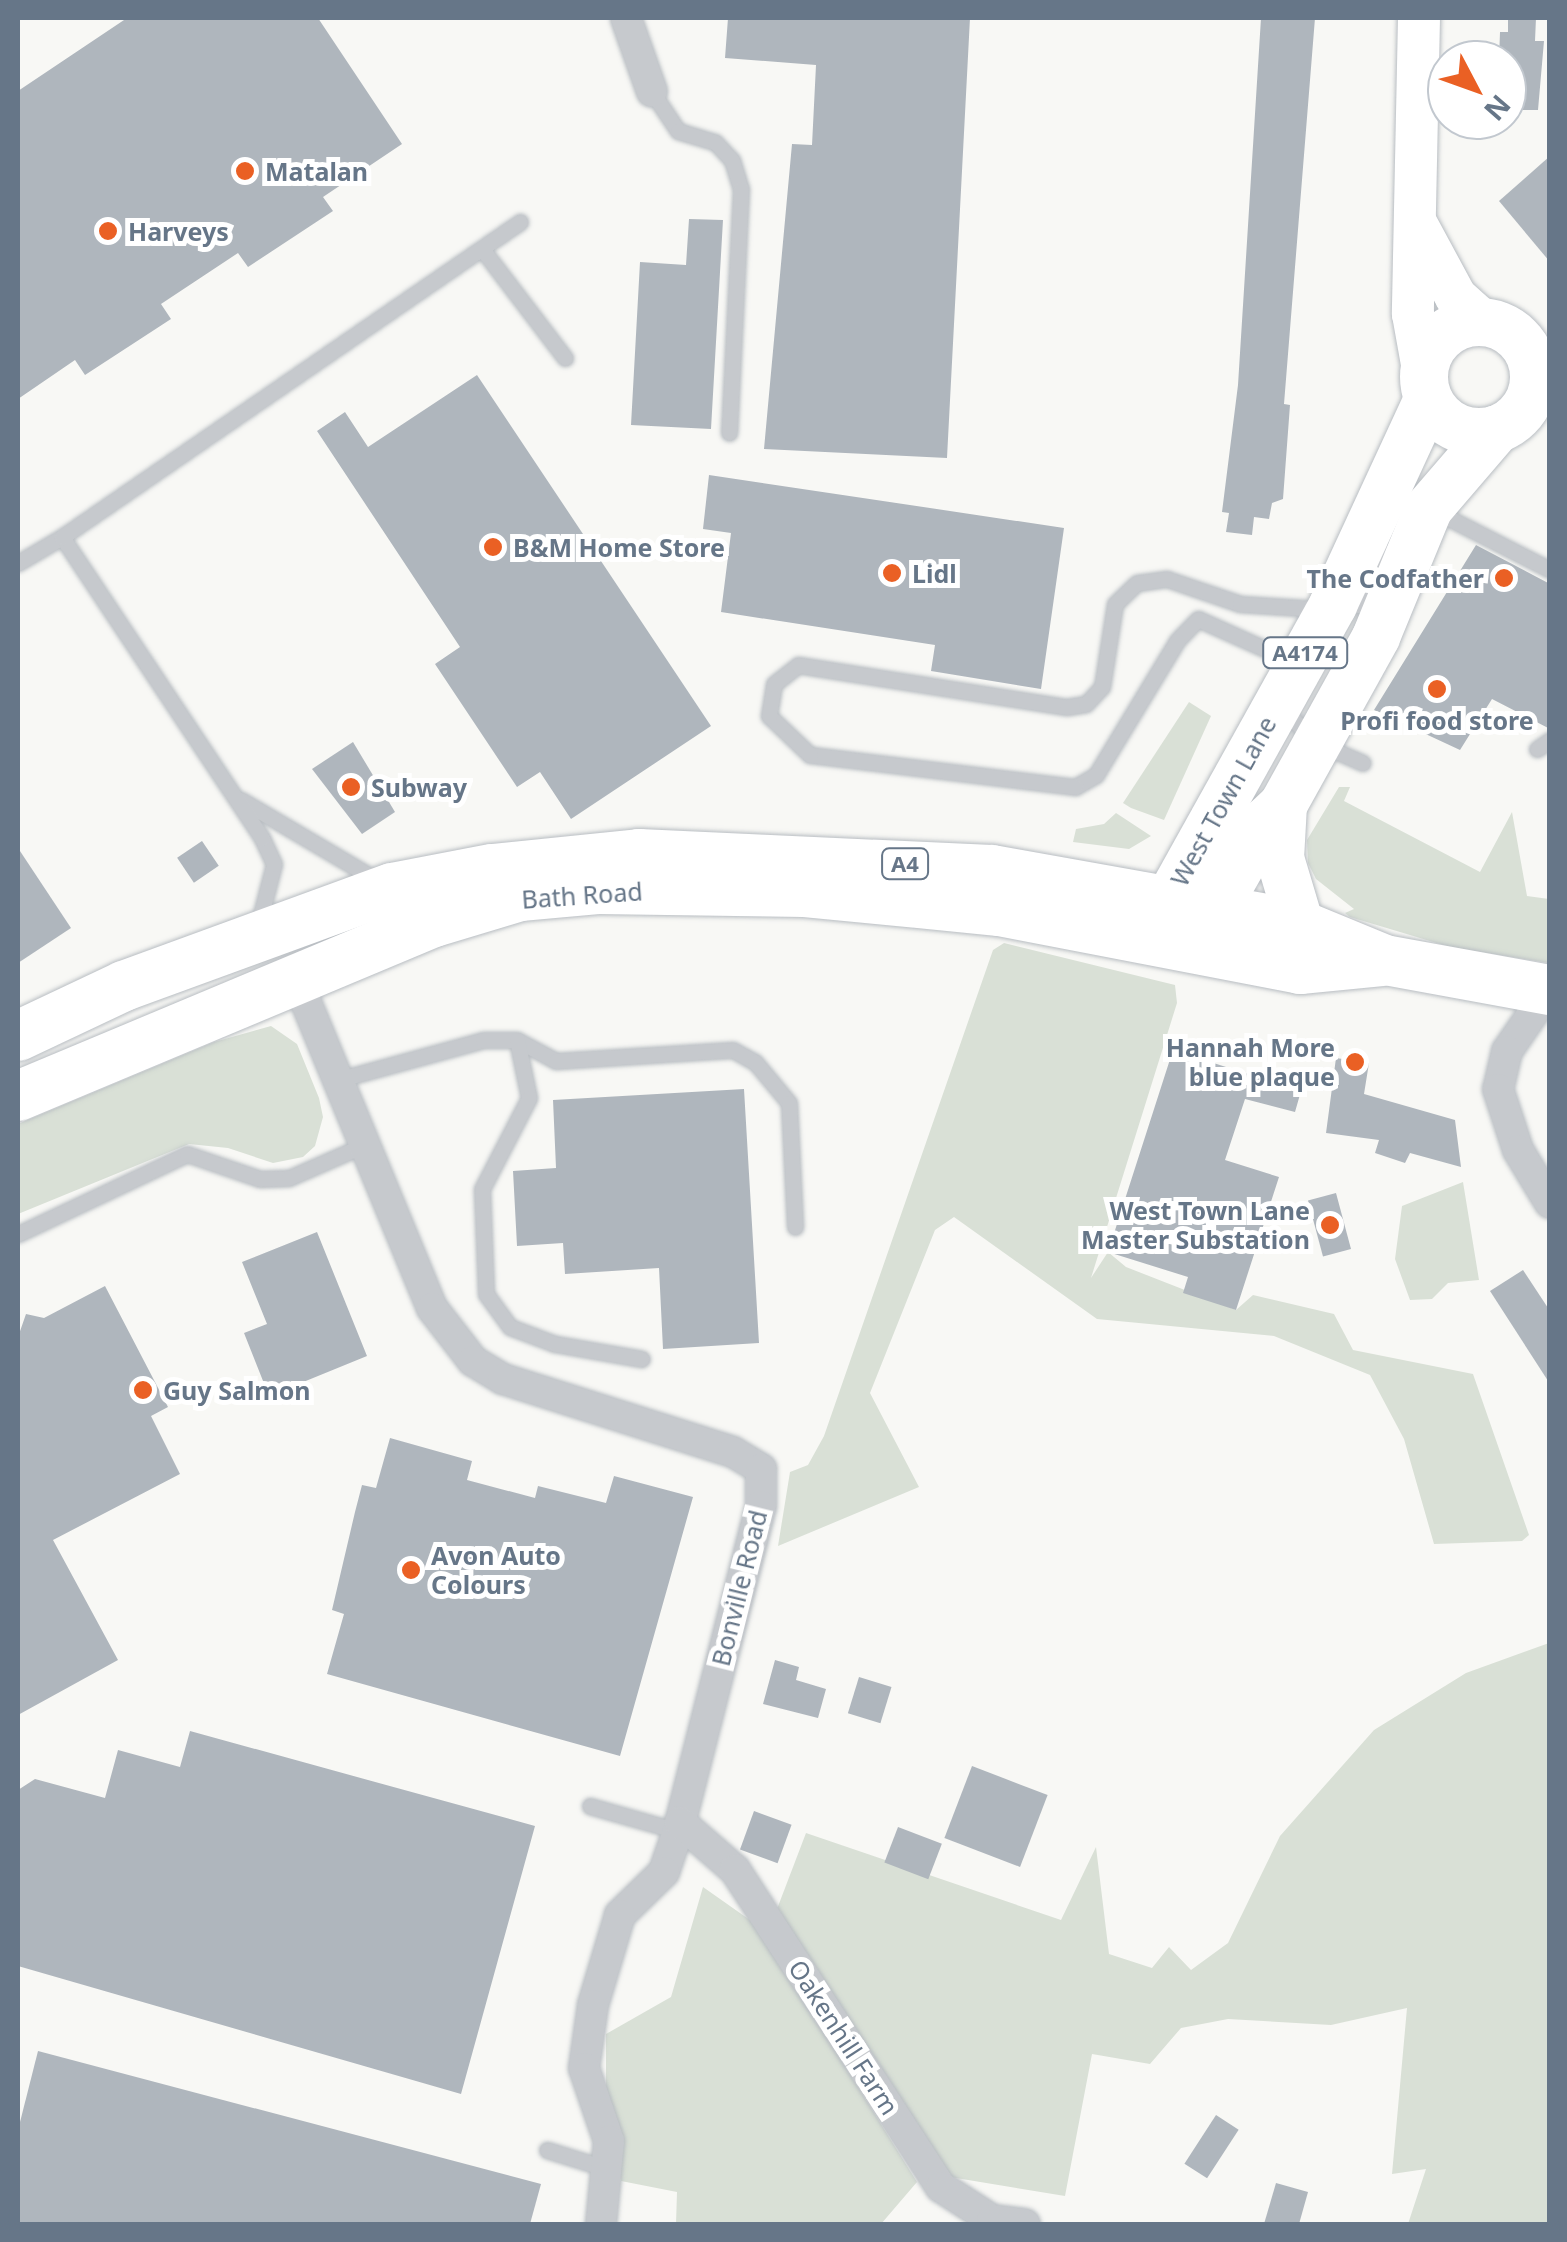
<!DOCTYPE html>
<style>
body{margin:0}
#map{position:relative;width:1567px;height:2242px;overflow:hidden;background:#f8f8f5;font-family:"Noto Sans",sans-serif}
div>[style]{position:absolute}
[style*='--x']{left:calc(var(--x)*1px);top:calc(var(--y)*1px);width:calc(var(--w)*1px);rotate:calc(var(--a)*1deg)}
.green>*{inset:0;background:#d9e0d6}
.building>*{inset:0;background:#afb6bd;transform-origin:0 0}
.roads{filter:drop-shadow(0 0 2px #b8bdc2) drop-shadow(0 0 2px #b8bdc2)}
.service>*{height:15px;margin:-7.5px;padding:0 7.5px;transform-origin:7.5px;border-radius:7.5px;background:#c6c9cd}
.minor>*{height:30px;margin:-15px;padding:0 15px;transform-origin:15px;border-radius:15px;background:#c6c9cd}
.secondary>*{height:42px;margin:-21px;padding:0 21px;transform-origin:21px;border-radius:21px;background:#fff}
.primary>*{height:48px;margin:-24px;padding:0 24px;transform-origin:24px;border-radius:24px;background:#fff}
.primary>.ring{margin:-24px;padding:0;box-sizing:content-box;background:none;border:48px solid #fff;border-radius:50%}
.trunk>*{height:50px;margin:-25px;padding:0 25px;transform-origin:25px;border-radius:25px;background:#fff}
.dots>*{width:28px;height:28px;translate:-50% -50%;box-sizing:border-box;border:5px solid #fff;border-radius:50%}
span{translate:-50% -50%;white-space:nowrap;text-align:center;line-height:1.15;-webkit-text-stroke:10px #fff;paint-order:stroke}
.shield-label span{padding:2px 8px;background:#fff;border:2px solid;border-radius:8px;-webkit-text-stroke-width:0}
.shield-label{font-size:22px;color:#667688;font-weight:700}
.poi-label{font-size:25px;color:#667688;font-weight:700}
.left{translate:0 -50%;text-align:left}
.right{translate:-100% -50%;text-align:right}
.street-label{font-size:25px;color:#667688}
.frame{position:absolute;inset:0;border:20px solid #667688;pointer-events:none}
.north{position:absolute;left:1427px;top:40px;width:100px;height:100px;box-sizing:border-box;background:#fff;border:2px solid #c2c8cf;border-radius:50%;rotate:131deg;font-size:28px;font-weight:700;line-height:40px;text-align:center;color:#667688}
.north::after{content:'';display:block;margin:auto;width:35px;height:45px;background:#ea6024;clip-path:polygon(50% 0,100% 100%,50% 72%,0 100%)}
</style>
<div id="map">
<div class="green">
<i style="clip-path:polygon(1189px 702px,1211px 716px,1164px 820px,1131px 808px,1123px 803px)"></i>
<i style="clip-path:polygon(1339px 787px,1350px 787px,1344px 801px,1480px 872px,1512px 812px,1527px 896px,1549px 899px,1549px 963px,1450px 947px,1350px 917px,1345px 913px,1354px 909px,1316px 879px,1308px 863px,1307px 840px)"></i>
<i style="clip-path:polygon(1116px 813px,1151px 836px,1129px 849px,1073px 842px,1076px 829px,1104px 824px)"></i>
<i style="clip-path:polygon(1004px 943px,1175px 985px,1177px 1003px,1091px 1278px,1108px 1252px,1126px 1267px,1236px 1310px,1253px 1295px,1334px 1314px,1353px 1350px,1473px 1374px,1529px 1535px,1522px 1541px,1434px 1544px,1404px 1439px,1370px 1375px,1274px 1336px,1097px 1319px,954px 1217px,935px 1230px,870px 1393px,919px 1487px,778px 1546px,790px 1472px,808px 1465px,824px 1436px,993px 950px)"></i>
<i style="clip-path:polygon(271px 1026px,297px 1044px,319px 1098px,323px 1117px,315px 1146px,303px 1157px,273px 1163px,228px 1148px,189px 1144px,18px 1214px,18px 1124px,214px 1042px)"></i>
<i style="clip-path:polygon(1463px 1182px,1479px 1280px,1448px 1283px,1432px 1299px,1410px 1300px,1395px 1259px,1402px 1206px)"></i>
<i style="clip-path:polygon(1549px 1643px,1549px 2224px,1408px 2224px,1426px 2169px,1392px 2174px,1407px 2008px,1331px 2025px,1228px 2019px,1181px 2028px,1150px 2064px,1092px 2054px,1065px 2196px,950px 2177px,777px 1909px,806px 1833px,1061px 1920px,1096px 1847px,1109px 1954px,1152px 1968px,1169px 1947px,1191px 1970px,1228px 1943px,1280px 1836px,1374px 1730px,1466px 1673px)"></i>
<i style="clip-path:polygon(703px 1887px,757px 1925px,917px 2182px,881px 2224px,676px 2224px,677px 2192px,621px 2181px,606px 2114px,606px 2034px,671px 1997px)"></i>
</div>
<div class="building">
<i style="clip-path:polygon(127px 18px,318px 18px,402px 144px,323px 197px,333px 211px,248px 267px,238px 253px,161px 304px,171px 319px,85px 375px,75px 360px,18px 399px,18px 91px)"></i>
<i style="clip-path:polygon(728px 18px,970px 18px,947px 458px,764px 449px,792px 144px,812px 145px,816px 65px,725px 58px)"></i>
<i style="clip-path:polygon(1261px 18px,1315px 18px,1284px 404px,1290px 405px,1283px 499px,1272px 503px,1269px 519px,1254px 517px,1252px 535px,1226px 532px,1229px 513px,1222px 512px,1238px 385px)"></i>
<i style="clip-path:polygon(1508px 18px,1536px 18px,1535px 41px,1544px 41px,1538px 110px,1507px 110px,1507px 60px,1499px 60px,1500px 32px,1508px 32px)"></i>
<i style="clip-path:polygon(1550px 156px,1550px 262px,1499px 201px)"></i>
<i style="clip-path:polygon(689px 219px,723px 220px,711px 429px,631px 425px,640px 262px,686px 265px)"></i>
<i style="clip-path:polygon(477px 375px,711px 726px,571px 819px,540px 772px,517px 787px,435px 664px,460px 647px,317px 431px,345px 412px,368px 447px)"></i>
<i style="clip-path:polygon(709px 475px,1064px 528px,1041px 689px,931px 671px,935px 645px,721px 612px,731px 533px,703px 529px)"></i>
<i style="clip-path:polygon(1476px 545px,1550px 584px,1550px 729px,1492px 699px,1460px 750px,1374px 710px)"></i>
<i style="clip-path:polygon(353px 742px,395px 812px,362px 834px,312px 769px)"></i>
<i style="left:202px;top:841px;width:30px;height:30px;rotate:56deg"></i>
<i style="clip-path:polygon(18px 848px,71px 928px,18px 963px)"></i>
<i style="clip-path:polygon(1173px 1050px,1301px 1091px,1295px 1112px,1245px 1099px,1225px 1160px,1279px 1177px,1236px 1310px,1183px 1293px,1188px 1277px,1108px 1252px)"></i>
<i style="clip-path:polygon(1336px 1058px,1369px 1063px,1364px 1094px,1455px 1120px,1461px 1167px,1410px 1153px,1405px 1163px,1375px 1153px,1379px 1140px,1326px 1133px)"></i>
<i style="clip-path:polygon(744px 1089px,759px 1343px,663px 1349px,659px 1268px,565px 1274px,563px 1243px,517px 1246px,513px 1171px,556px 1168px,553px 1100px)"></i>
<i style="left:1336px;top:1193px;width:58px;height:29px;rotate:75deg"></i>
<i style="clip-path:polygon(317px 1232px,367px 1356px,269px 1396px,244px 1333px,267px 1324px,242px 1262px)"></i>
<i style="clip-path:polygon(1523px 1270px,1550px 1311px,1550px 1384px,1490px 1291px)"></i>
<i style="clip-path:polygon(105px 1286px,168px 1407px,151px 1416px,180px 1474px,53px 1540px,118px 1660px,18px 1715px,18px 1337px,26px 1314px,44px 1318px)"></i>
<i style="clip-path:polygon(390px 1438px,472px 1461px,467px 1480px,535px 1498px,538px 1486px,606px 1503px,614px 1476px,693px 1497px,620px 1756px,327px 1674px,344px 1614px,332px 1610px,355px 1512px,362px 1485px,376px 1488px)"></i>
<i style="clip-path:polygon(775px 1660px,799px 1667px,796px 1680px,826px 1689px,818px 1718px,763px 1704px)"></i>
<i style="left:859px;top:1677px;width:34px;height:38px;rotate:17deg"></i>
<i style="clip-path:polygon(190px 1731px,535px 1826px,461px 2094px,18px 1966px,18px 1790px,35px 1779px,105px 1798px,118px 1750px,180px 1767px)"></i>
<i style="left:972px;top:1766px;width:81px;height:77px;rotate:21deg"></i>
<i style="left:754px;top:1811px;width:40px;height:41px;rotate:20deg"></i>
<i style="left:898px;top:1827px;width:47px;height:38px;rotate:21deg"></i>
<i style="clip-path:polygon(38px 2051px,541px 2184px,530px 2224px,18px 2224px,18px 2130px)"></i>
<i style="left:1216px;top:2115px;width:27px;height:58px;rotate:33deg"></i>
<i style="clip-path:polygon(1276px 2183px,1308px 2192px,1299px 2224px,1264px 2224px)"></i>
</div>
<div class="roads">
<div class="service">
<i style="--x:652;--y:92;--w:47;--a:56.3"></i>
<i style="--x:678;--y:131;--w:39;--a:17"></i>
<i style="--x:715;--y:142;--w:25;--a:47"></i>
<i style="--x:732;--y:160;--w:30;--a:73"></i>
<i style="--x:741;--y:189;--w:244;--a:92.8"></i>
<i style="--x:482;--y:249;--w:137;--a:52.7"></i>
<i style="--x:1433;--y:510;--w:131;--a:27.1"></i>
<i style="--x:18;--y:563;--w:51;--a:-30.6"></i>
<i style="--x:1358;--y:605;--w:62;--a:-58.9"></i>
<i style="--x:1296;--y:663;--w:107;--a:-155.8"></i>
<i style="--x:1198;--y:619;--w:30;--a:134"></i>
<i style="--x:1177;--y:641;--w:157;--a:121.2"></i>
<i style="--x:1096;--y:775;--w:24;--a:150"></i>
<i style="--x:1075;--y:787;--w:267;--a:-173.1"></i>
<i style="--x:810;--y:755;--w:57;--a:-136.4"></i>
<i style="--x:769;--y:716;--w:32;--a:-81"></i>
<i style="--x:774;--y:684;--w:31;--a:-38"></i>
<i style="--x:798;--y:665;--w:272;--a:8.9"></i>
<i style="--x:1067;--y:707;--w:19;--a:-9"></i>
<i style="--x:1086;--y:704;--w:23;--a:-47"></i>
<i style="--x:1102;--y:687;--w:84;--a:-81.1"></i>
<i style="--x:1115;--y:604;--w:30;--a:-44"></i>
<i style="--x:1137;--y:583;--w:30;--a:-8"></i>
<i style="--x:1167;--y:579;--w:77;--a:18.9"></i>
<i style="--x:1240;--y:604;--w:78;--a:3.7"></i>
<i style="--x:1281;--y:707;--w:49;--a:45.8"></i>
<i style="--x:1315;--y:742;--w:52;--a:23.6"></i>
<i style="--x:1537;--y:749;--w:16;--a:-35"></i>
<i style="--x:241;--y:800;--w:161;--a:30.5"></i>
<i style="--x:258;--y:926;--w:64;--a:-75.5"></i>
<i style="--x:274;--y:864;--w:29;--a:-115"></i>
<i style="--x:262;--y:838;--w:361;--a:-123.6"></i>
<i style="--x:62;--y:537;--w:556;--a:-34.52"></i>
<i style="--x:517;--y:1040;--w:44;--a:28.3"></i>
<i style="--x:556;--y:1061;--w:177;--a:-3.6"></i>
<i style="--x:733;--y:1050;--w:25;--a:29"></i>
<i style="--x:755;--y:1062;--w:53;--a:50.3"></i>
<i style="--x:789;--y:1103;--w:124;--a:87.2"></i>
<i style="--x:337;--y:1080;--w:151;--a:-15.3"></i>
<i style="--x:483;--y:1040;--w:34;--a:0"></i>
<i style="--x:517;--y:1040;--w:59;--a:78.3"></i>
<i style="--x:529;--y:1098;--w:102;--a:117.3"></i>
<i style="--x:482;--y:1189;--w:105;--a:87.8"></i>
<i style="--x:486;--y:1294;--w:41;--a:54"></i>
<i style="--x:510;--y:1327;--w:48;--a:20.7"></i>
<i style="--x:555;--y:1344;--w:88;--a:9.8"></i>
<i style="--x:18;--y:1234;--w:187;--a:-25.3"></i>
<i style="--x:187;--y:1154;--w:77;--a:18.9"></i>
<i style="--x:260;--y:1179;--w:29;--a:-2"></i>
<i style="--x:289;--y:1178;--w:80;--a:-23.7"></i>
<i style="--x:590;--y:1806;--w:91;--a:15.9"></i>
<i style="--x:547;--y:2150;--w:64;--a:17.3"></i>
</div>
<div class="minor">
<i style="--x:626;--y:18;--w:78;--a:70.6"></i>
<i style="--x:296;--y:978;--w:357;--a:67.6"></i>
<i style="--x:432;--y:1308;--w:67;--a:52.3"></i>
<i style="--x:473;--y:1361;--w:35;--a:31"></i>
<i style="--x:503;--y:1379;--w:241;--a:17.6"></i>
<i style="--x:733;--y:1452;--w:33;--a:31"></i>
<i style="--x:761;--y:1469;--w:37;--a:90"></i>
<i style="--x:761;--y:1506;--w:335;--a:104.3"></i>
<i style="--x:678;--y:1831;--w:43;--a:108.9"></i>
<i style="--x:664;--y:1872;--w:62;--a:135.7"></i>
<i style="--x:620;--y:1915;--w:94;--a:106.7"></i>
<i style="--x:593;--y:2005;--w:64;--a:98.1"></i>
<i style="--x:584;--y:2068;--w:77;--a:71.1"></i>
<i style="--x:609;--y:2141;--w:83;--a:95.5"></i>
<i style="--x:1549;--y:990;--w:74;--a:124.5"></i>
<i style="--x:1507;--y:1051;--w:39;--a:103"></i>
<i style="--x:1498;--y:1089;--w:64;--a:71.8"></i>
<i style="--x:1518;--y:1150;--w:62;--a:58.9"></i>
<i style="--x:680;--y:1822;--w:73;--a:41.1"></i>
<i style="--x:735;--y:1870;--w:378;--a:57"></i>
<i style="--x:941;--y:2187;--w:61;--a:32.9"></i>
<i style="--x:992;--y:2220;--w:33;--a:7"></i>
</div>
<div class="secondary">
<i style="--x:1419;--y:18;--w:296;--a:91.2"></i>
<i style="--x:1413;--y:314;--w:51;--a:79.8"></i>
<i style="--x:1417;--y:225;--w:82;--a:61.6"></i>
<i style="--x:1456;--y:297;--w:36;--a:42"></i>
</div>
<div class="primary">
<i class="ring" style="left:1424px;top:322px;width:62px;height:62px"></i>
<i style="--x:1283;--y:805;--w:53;--a:93.2"></i>
<i style="--x:1280;--y:858;--w:70;--a:73.4"></i>
<i style="--x:1190;--y:935;--w:39;--a:-46"></i>
<i style="--x:1217;--y:907;--w:99;--a:-60.3"></i>
<i style="--x:1266;--y:821;--w:23;--a:-43"></i>
<i style="--x:1283;--y:805;--w:192;--a:-61"></i>
<i style="--x:1376;--y:637;--w:139;--a:-67.7"></i>
<i style="--x:1429;--y:508;--w:104;--a:-49.3"></i>
<i style="--x:1179;--y:936;--w:37;--a:-106"></i>
<i style="--x:1169;--y:900;--w:338;--a:-60.9"></i>
<i style="--x:1333;--y:605;--w:227;--a:-65.2"></i>
</div>
<div class="trunk">
<i style="--x:18;--y:1036;--w:117;--a:-25.3"></i>
<i style="--x:124;--y:986;--w:285;--a:-20.1"></i>
<i style="--x:392;--y:888;--w:102;--a:-10.8"></i>
<i style="--x:492;--y:869;--w:148;--a:-5.8"></i>
<i style="--x:639;--y:854;--w:353;--a:2.6"></i>
<i style="--x:992;--y:870;--w:313;--a:10.1"></i>
<i style="--x:1300;--y:925;--w:92;--a:22.4"></i>
<i style="--x:1385;--y:960;--w:168;--a:10.3"></i>
<i style="--x:18;--y:1096;--w:451;--a:-22.7"></i>
<i style="--x:434;--y:922;--w:90;--a:-16.8"></i>
<i style="--x:520;--y:896;--w:78;--a:-5.1"></i>
<i style="--x:598;--y:889;--w:207;--a:0.8"></i>
<i style="--x:805;--y:892;--w:195;--a:5.6"></i>
<i style="--x:999;--y:911;--w:307;--a:10.9"></i>
<i style="--x:1300;--y:969;--w:82;--a:-5.6"></i>
</div>
</div>
<div class="dots">
<i style="left:245px;top:171px;background:#ea6024"></i>
<i style="left:108px;top:231px;background:#ea6024"></i>
<i style="left:493px;top:547px;background:#ea6024"></i>
<i style="left:892px;top:573px;background:#ea6024"></i>
<i style="left:1504px;top:578px;background:#ea6024"></i>
<i style="left:1437px;top:689px;background:#ea6024"></i>
<i style="left:351px;top:787px;background:#ea6024"></i>
<i style="left:1355px;top:1062px;background:#ea6024"></i>
<i style="left:1330px;top:1225px;background:#ea6024"></i>
<i style="left:143px;top:1390px;background:#ea6024"></i>
<i style="left:411px;top:1570px;background:#ea6024"></i>
</div>
<div class="shield-label">
<span style="left:1305px;top:653px">A4174</span>
<span style="left:905px;top:864px">A4</span>
</div>
<div class="poi-label">
<span class="left" style="left:265px;top:171px">Matalan</span>
<span class="left" style="left:128px;top:231px">Harveys</span>
<span class="left" style="left:513px;top:547px">B&amp;M Home Store</span>
<span class="left" style="left:912px;top:573px">Lidl</span>
<span class="right" style="left:1484px;top:578px">The Codfather</span>
<span style="left:1437px;top:720px">Profi food store</span>
<span class="left" style="left:371px;top:787px">Subway</span>
<span class="right" style="left:1335px;top:1062px">Hannah More<br>blue plaque</span>
<span class="right" style="left:1310px;top:1225px">West Town Lane<br>Master Substation</span>
<span class="left" style="left:163px;top:1390px">Guy Salmon</span>
<span class="left" style="left:431px;top:1570px">Avon Auto<br>Colours</span>
</div>
<div class="street-label">
<span style="left:1223px;top:801px;rotate:-61deg">West Town Lane</span>
<span style="left:582px;top:895px;rotate:-4deg">Bath Road</span>
<span style="left:739px;top:1588px;rotate:-76deg">Bonville Road</span>
<span style="left:844px;top:2037px;rotate:57deg">Oakenhill Farm</span>
</div>
<div class="frame"></div>
<div class="north">N</div>
</div>
